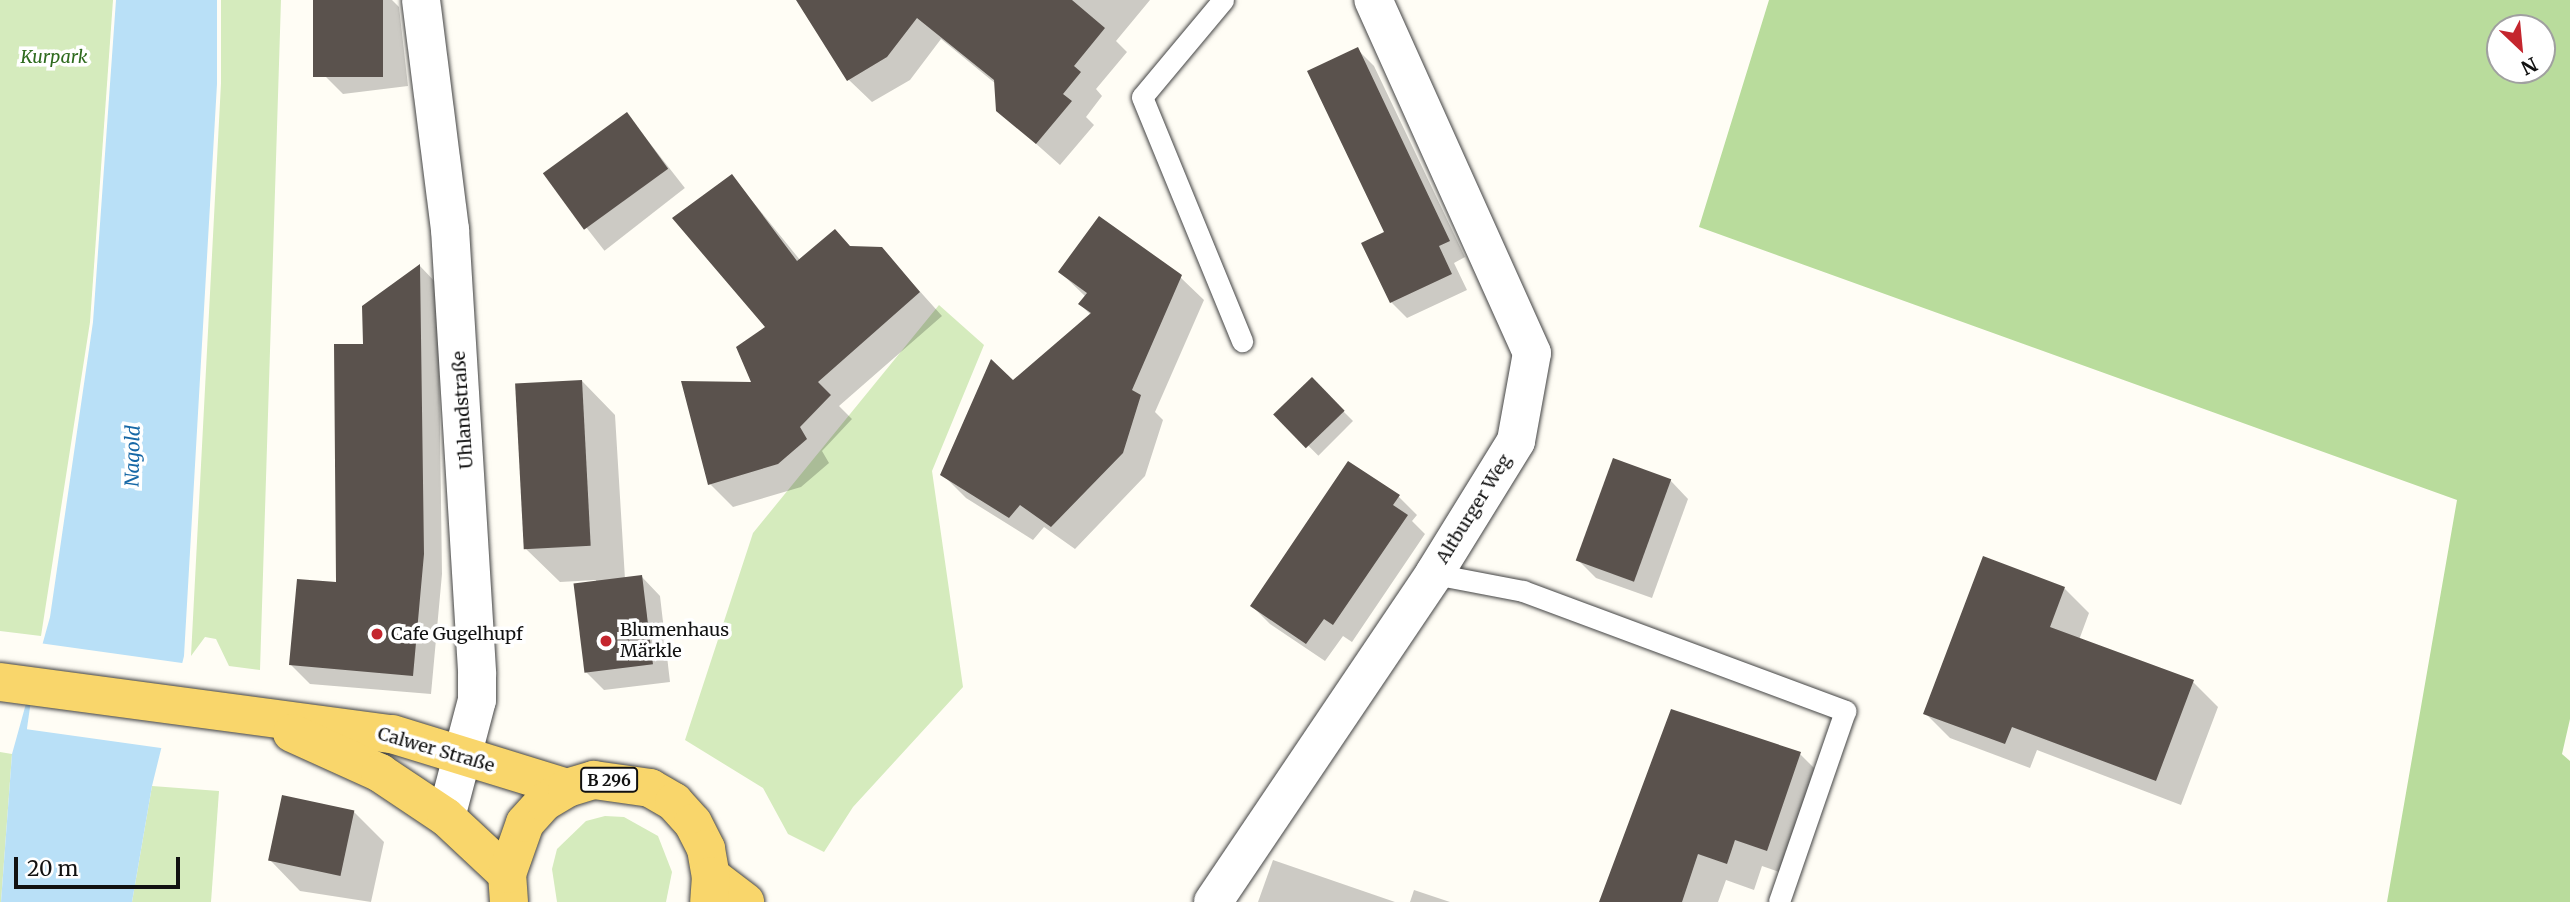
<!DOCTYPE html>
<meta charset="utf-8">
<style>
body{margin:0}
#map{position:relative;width:2570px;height:902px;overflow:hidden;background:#fffdf5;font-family:Merriweather,serif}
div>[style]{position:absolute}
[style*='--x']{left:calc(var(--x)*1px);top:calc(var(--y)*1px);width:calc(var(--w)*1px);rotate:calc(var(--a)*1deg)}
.green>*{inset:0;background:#d5ebbd}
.forest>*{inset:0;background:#b9dc9c}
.water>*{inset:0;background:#b9e0f7}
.pier>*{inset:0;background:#fffdf5;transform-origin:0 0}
.shadow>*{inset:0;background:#0003;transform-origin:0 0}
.building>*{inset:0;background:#5a524d;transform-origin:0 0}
.roads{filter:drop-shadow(0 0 2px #444) drop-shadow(0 0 2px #444)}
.service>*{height:21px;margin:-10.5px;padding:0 10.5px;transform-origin:10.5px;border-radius:10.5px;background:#fff}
.minor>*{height:38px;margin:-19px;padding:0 19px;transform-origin:19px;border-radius:19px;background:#fff}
.primary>*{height:38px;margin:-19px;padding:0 19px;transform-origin:19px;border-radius:19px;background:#f9d66b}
.dots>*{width:19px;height:19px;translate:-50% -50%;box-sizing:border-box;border:4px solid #fff;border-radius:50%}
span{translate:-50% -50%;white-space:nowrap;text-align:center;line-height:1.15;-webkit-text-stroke:7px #fff;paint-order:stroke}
.shield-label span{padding:2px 5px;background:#fff;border:2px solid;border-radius:5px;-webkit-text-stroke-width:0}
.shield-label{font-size:16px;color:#111;font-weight:700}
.park-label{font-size:18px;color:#2f6b1f;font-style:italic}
.street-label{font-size:18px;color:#111}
.poi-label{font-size:18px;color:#111}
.left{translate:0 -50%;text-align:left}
.water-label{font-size:19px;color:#1768a6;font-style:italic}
.north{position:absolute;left:2486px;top:14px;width:70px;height:70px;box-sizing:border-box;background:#fff;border:2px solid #a0a0a0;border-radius:50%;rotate:154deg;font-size:19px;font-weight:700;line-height:28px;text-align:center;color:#111}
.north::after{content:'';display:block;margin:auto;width:24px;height:32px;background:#c4262e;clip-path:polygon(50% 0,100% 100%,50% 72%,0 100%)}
.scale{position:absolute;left:14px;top:857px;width:166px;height:32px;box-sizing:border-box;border:4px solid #111;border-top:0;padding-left:9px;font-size:21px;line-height:24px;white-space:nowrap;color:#111;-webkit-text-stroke:5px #fff;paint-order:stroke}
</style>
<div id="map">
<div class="green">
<i style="clip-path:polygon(0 0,113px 0,90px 322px,41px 636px,0 631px)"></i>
<i style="clip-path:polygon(221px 0,281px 0,260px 670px,229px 666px,216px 639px,205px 637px,191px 656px,221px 83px)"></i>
<i style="clip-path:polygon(939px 305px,984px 345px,932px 471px,963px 687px,853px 807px,824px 852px,788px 834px,763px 788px,685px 740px,753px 533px)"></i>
<i style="clip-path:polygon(0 752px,12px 754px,1px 902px,0 902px)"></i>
<i style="clip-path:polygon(152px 786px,219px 791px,211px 902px,132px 902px)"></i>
<i style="clip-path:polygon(605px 816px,624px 817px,658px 836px,672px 872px,666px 902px,557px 902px,552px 869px,557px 849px,586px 821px)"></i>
</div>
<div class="forest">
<i style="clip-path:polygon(evenodd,1769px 0,2570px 0,2570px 719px,2562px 754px,2570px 761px,2570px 902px,2387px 902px,2457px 500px,1699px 227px,1769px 0,2500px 28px,2542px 28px,2542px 70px,2500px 70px,2500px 28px)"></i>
</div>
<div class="water">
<i style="clip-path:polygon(116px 0,217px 0,217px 84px,184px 656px,152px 786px,132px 902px,1px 902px,12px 754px,50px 617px,93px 322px)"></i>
</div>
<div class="pier">
<i style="left:39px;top:643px;width:148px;height:87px;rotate:8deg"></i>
</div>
<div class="shadow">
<i style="clip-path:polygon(315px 0,392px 0,399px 7px,408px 86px,343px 94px,325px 76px)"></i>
<i style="clip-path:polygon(798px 0,1150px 0,1116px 41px,1127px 52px,1096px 89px,1102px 96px,1086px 117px,1094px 125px,1060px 165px,998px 110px,996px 84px,941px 39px,910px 80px,872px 102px,849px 80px)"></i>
<i style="clip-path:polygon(1358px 50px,1374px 66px,1465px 257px,1454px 263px,1467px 290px,1407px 318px,1391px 302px,1386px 233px)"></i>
<i style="left:627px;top:114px;width:94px;height:102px;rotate:52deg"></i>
<i style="clip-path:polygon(732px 176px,800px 260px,851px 248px,881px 248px,942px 316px,839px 406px,852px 419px,822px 451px,829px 463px,801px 487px,733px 507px,710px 484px,754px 384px,767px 327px)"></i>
<i style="clip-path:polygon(420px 266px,438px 285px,442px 574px,431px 694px,310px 684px,291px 665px,338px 584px)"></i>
<i style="clip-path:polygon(1060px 272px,1180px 277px,1204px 300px,1155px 412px,1163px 420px,1145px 476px,1075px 549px,1044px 527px,1033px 540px,966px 498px,943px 475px,1013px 383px,1091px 315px,1080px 304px,1086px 297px)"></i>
<i style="left:1312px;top:380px;width:58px;height:49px;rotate:45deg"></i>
<i style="clip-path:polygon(582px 381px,615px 415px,625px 579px,642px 577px,660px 596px,670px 682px,604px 690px,586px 672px,596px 580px,560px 582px,526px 549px)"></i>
<i style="clip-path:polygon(1670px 480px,1688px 499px,1652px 598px,1596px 578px,1578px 560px)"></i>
<i style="clip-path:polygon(1398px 496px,1417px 515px,1412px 521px,1425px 534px,1352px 642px,1343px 636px,1325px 661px,1270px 624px,1252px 606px)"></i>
<i style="clip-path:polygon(2064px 588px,2089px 613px,2079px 640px,2193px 682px,2218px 707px,2181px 805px,2037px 750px,2030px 768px,1950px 738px,1925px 713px)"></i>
<i style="clip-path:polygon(1800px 754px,1827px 781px,1794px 877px,1762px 866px,1754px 890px,1726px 880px,1718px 902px,1601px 902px)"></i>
<i style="clip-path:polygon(353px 811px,384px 842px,371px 902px,300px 891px,270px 860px)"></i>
<i style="clip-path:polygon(1273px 860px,1395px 902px,1258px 902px)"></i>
<i style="clip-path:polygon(1414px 890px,1450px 902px,1410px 902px)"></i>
</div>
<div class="building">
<i style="left:313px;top:0;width:70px;height:77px"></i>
<i style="clip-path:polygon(796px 0,1072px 0,1105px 28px,1074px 66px,1081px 72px,1063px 94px,1072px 101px,1036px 144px,996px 111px,994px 80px,917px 18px,887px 57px,847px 81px)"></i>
<i style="clip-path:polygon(1358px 47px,1450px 241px,1439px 246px,1452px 274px,1390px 303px,1361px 243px,1384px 232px,1307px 71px)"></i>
<i style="left:627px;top:112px;width:70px;height:104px;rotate:54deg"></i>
<i style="clip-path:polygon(732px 174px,797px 261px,835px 229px,850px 246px,882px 247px,920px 292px,818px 382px,831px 395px,800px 427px,807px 439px,778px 464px,708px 485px,681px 381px,751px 382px,736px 347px,765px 327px,672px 218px)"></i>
<i style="clip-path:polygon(1099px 216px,1182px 275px,1132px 390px,1141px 395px,1123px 453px,1051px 527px,1020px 505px,1009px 518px,940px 475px,991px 359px,1013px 380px,1091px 313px,1078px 304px,1087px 293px,1058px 272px)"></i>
<i style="clip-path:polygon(420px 264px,424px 554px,413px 676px,289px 665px,297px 579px,336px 582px,334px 344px,363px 344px,362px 306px)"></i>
<i style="left:1312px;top:377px;width:47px;height:54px;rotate:46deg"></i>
<i style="left:582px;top:380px;width:166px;height:67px;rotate:87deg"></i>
<i style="left:1613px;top:458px;width:62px;height:109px;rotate:20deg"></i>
<i style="clip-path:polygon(1348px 461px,1400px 495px,1393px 505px,1408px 515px,1333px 625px,1324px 619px,1306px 644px,1250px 606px)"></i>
<i style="clip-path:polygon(1983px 556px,2065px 587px,2050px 627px,2194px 680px,2156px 781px,2012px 727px,2005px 744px,1923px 714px)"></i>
<i style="left:642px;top:575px;width:90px;height:69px;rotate:83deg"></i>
<i style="clip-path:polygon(1671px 709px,1801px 752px,1767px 851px,1735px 840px,1727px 864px,1698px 854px,1682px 902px,1599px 902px)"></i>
<i style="left:282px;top:795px;width:74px;height:67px;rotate:12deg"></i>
</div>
<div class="roads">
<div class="service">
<i style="--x:1223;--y:0;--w:126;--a:129.9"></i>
<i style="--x:1142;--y:97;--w:264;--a:67.7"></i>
<i style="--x:1434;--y:574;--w:91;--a:10.8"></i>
<i style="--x:1523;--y:591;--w:344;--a:20.4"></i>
<i style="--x:1845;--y:711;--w:202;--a:109.1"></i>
</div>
<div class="minor">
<i style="--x:421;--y:0;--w:231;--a:82.8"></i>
<i style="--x:450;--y:229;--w:446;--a:86.5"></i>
<i style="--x:477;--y:674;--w:26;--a:90"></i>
<i style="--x:477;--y:700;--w:121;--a:104.8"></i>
<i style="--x:1213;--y:902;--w:396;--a:-56"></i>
<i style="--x:1434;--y:574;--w:156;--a:-58.3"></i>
<i style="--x:1516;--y:441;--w:89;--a:-79.7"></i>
<i style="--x:1532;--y:353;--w:387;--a:-114.2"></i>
</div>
<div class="primary">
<i style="--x:0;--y:682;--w:395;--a:7.6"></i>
<i style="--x:392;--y:734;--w:183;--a:17.1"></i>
<i style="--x:292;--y:733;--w:97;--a:24.4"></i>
<i style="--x:380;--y:773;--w:79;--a:33.7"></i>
<i style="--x:446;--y:817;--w:83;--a:43.1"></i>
<i style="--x:711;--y:876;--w:43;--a:37.4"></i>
<i style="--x:509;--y:902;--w:28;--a:-94"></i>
<i style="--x:507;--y:874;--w:54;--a:-70.6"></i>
<i style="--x:525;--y:823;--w:28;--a:-48"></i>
<i style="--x:544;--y:802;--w:27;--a:-31"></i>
<i style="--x:567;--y:788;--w:28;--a:-17"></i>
<i style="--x:594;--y:780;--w:57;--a:8.1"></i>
<i style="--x:650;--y:788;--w:28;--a:30"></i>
<i style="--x:674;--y:802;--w:28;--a:48"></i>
<i style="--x:693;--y:823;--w:29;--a:63"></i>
<i style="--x:706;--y:849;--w:27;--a:80"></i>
<i style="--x:711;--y:876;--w:26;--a:94"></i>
</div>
</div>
<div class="dots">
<i style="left:377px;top:634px;background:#c4262e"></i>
<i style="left:606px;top:641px;background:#c4262e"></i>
</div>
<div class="shield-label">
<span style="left:609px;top:780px">B 296</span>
</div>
<div class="park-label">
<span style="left:54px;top:57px">Kurpark</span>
</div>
<div class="street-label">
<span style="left:463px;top:410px;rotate:-94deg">Uhlandstraße</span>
<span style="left:1474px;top:509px;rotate:-58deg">Altburger Weg</span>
<span style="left:436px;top:750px;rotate:16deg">Calwer Straße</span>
</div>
<div class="poi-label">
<span class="left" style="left:620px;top:641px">Blumenhaus<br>Märkle</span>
<span class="left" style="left:391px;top:634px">Cafe Gugelhupf</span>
</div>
<div class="water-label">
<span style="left:133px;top:456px;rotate:-89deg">Nagold</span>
</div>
<div class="north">N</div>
<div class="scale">20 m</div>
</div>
